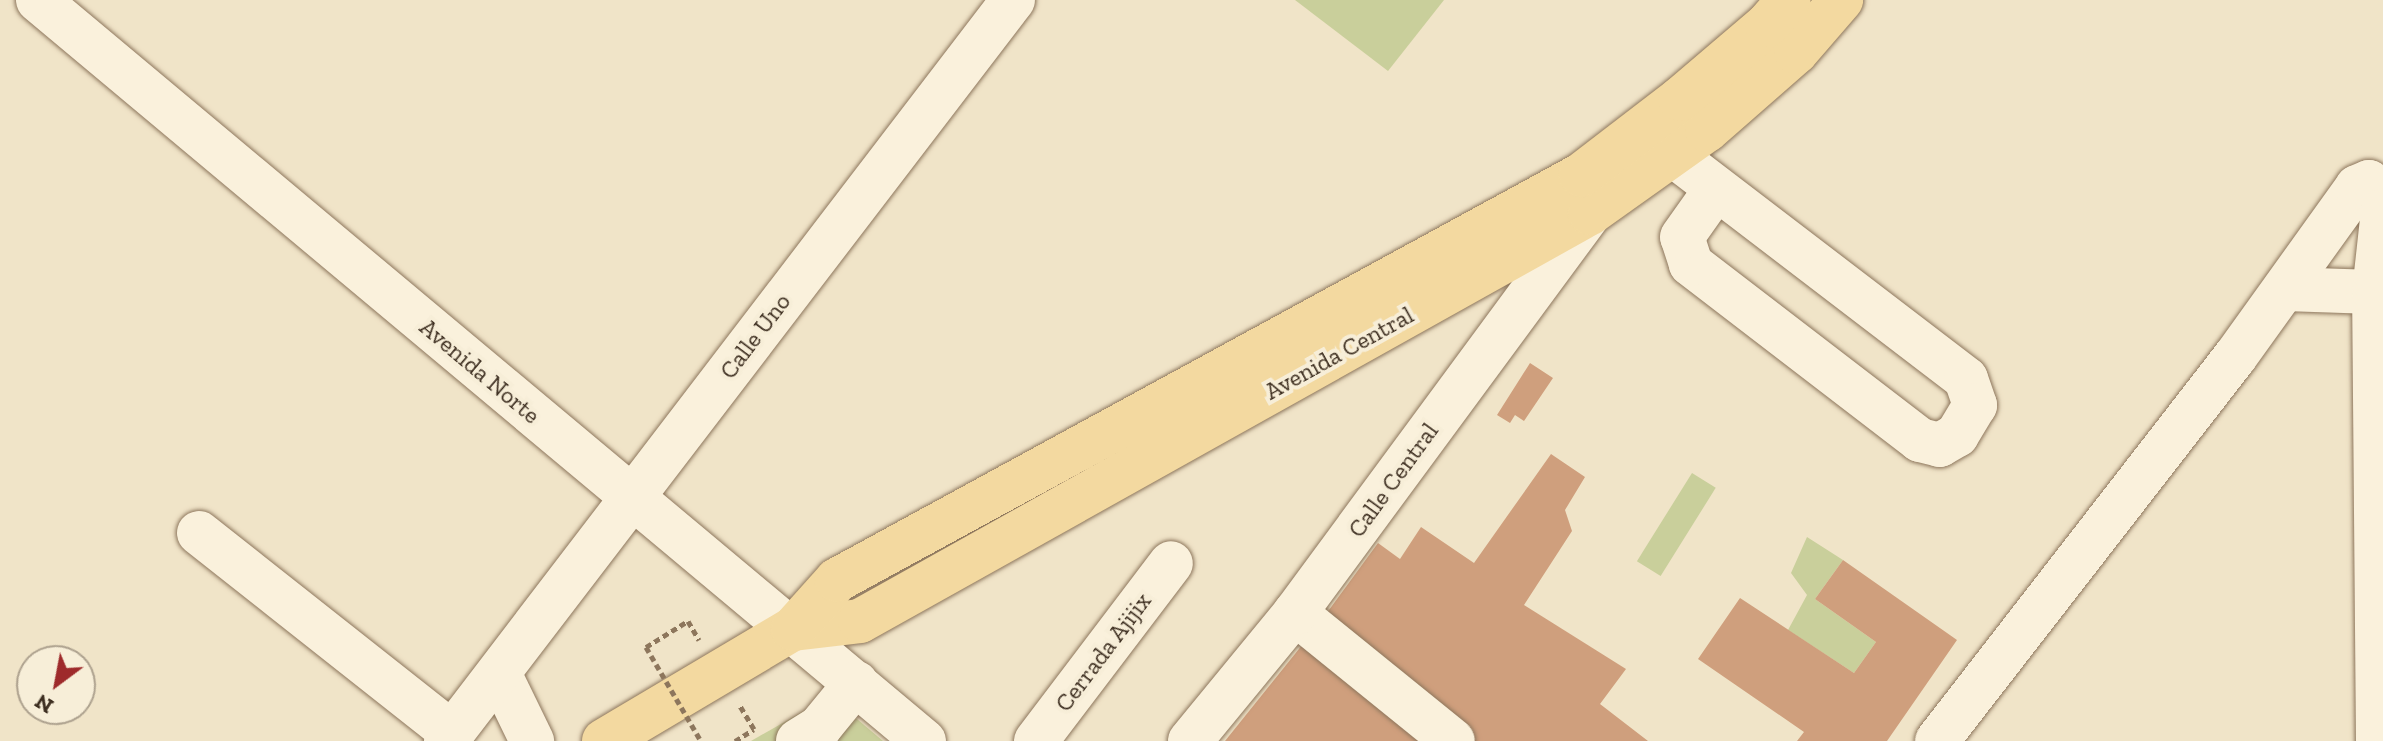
<!DOCTYPE html>
<style>
body{margin:0}
#map{position:relative;width:2383px;height:741px;overflow:hidden;background:#f0e4c8;font-family:"Zilla Slab",serif}
div>[style]{position:absolute}
[style*='--x']{left:calc(var(--x)*1px);top:calc(var(--y)*1px);width:calc(var(--w)*1px);rotate:calc(var(--a)*1deg)}
.green>*{inset:0;background:#c9cf9b;transform-origin:0 0}
.building>*{inset:0;background:#cf9f7d}
.path>*{height:5px;margin-top:-2.5px;transform-origin:0;background:repeating-linear-gradient(90deg,#8d765c 0 6px,transparent 0 10px)}
.roads{filter:drop-shadow(0 0 2px #8d765c) drop-shadow(0 0 2px #8d765c)}
.minor>*{height:44px;margin:-22px;padding:0 22px;transform-origin:22px;border-radius:22px;background:#faf1dc}
.major>*{height:44px;margin:-22px;padding:0 22px;transform-origin:22px;border-radius:22px;background:#f3d9a0}
.path-bridge>*{height:5px;margin-top:-2.5px;transform-origin:0;background:repeating-linear-gradient(90deg,#8d765c 0 6px,transparent 0 10px)}
span{translate:-50% -50%;white-space:nowrap;text-align:center;line-height:1.15;-webkit-text-stroke:8px #f7eed8;paint-order:stroke}
.street-label{font-size:24px;color:#3d2e20}
.north{position:absolute;left:16px;top:645px;width:80px;height:80px;box-sizing:border-box;background:#f7eed8;border:2px solid #ada18e;border-radius:50%;rotate:212deg;font-size:22px;font-weight:700;line-height:32px;text-align:center;color:#3d2e20}
.north::after{content:'';display:block;margin:auto;width:28px;height:36px;background:#9e2a2b;clip-path:polygon(50% 0,100% 100%,50% 72%,0 100%)}
</style>
<div id="map">
<div class="green">
<i style="clip-path:polygon(1295px 0,1444px 0,1388px 71px)"></i>
<i style="left:1692px;top:473px;width:28px;height:104px;rotate:32deg"></i>
<i style="clip-path:polygon(1807px 537px,1843px 560px,1815px 599px,1876px 642px,1854px 673px,1788px 630px,1807px 595px,1791px 573px)"></i>
<i style="clip-path:polygon(809px 708px,857px 719px,883px 741px,751px 741px)"></i>
</div>
<div class="building">
<i style="clip-path:polygon(1530px 363px,1553px 378px,1524px 421px,1515px 415px,1510px 423px,1497px 415px)"></i>
<i style="clip-path:polygon(1551px 454px,1585px 477px,1565px 510px,1572px 531px,1524px 605px,1626px 669px,1600px 704px,1648px 741px,1475px 741px,1318px 625px,1378px 543px,1400px 559px,1421px 527px,1474px 563px)"></i>
<i style="clip-path:polygon(1843px 560px,1957px 640px,1887px 741px,1797px 741px,1804px 732px,1698px 659px,1740px 598px,1854px 673px,1876px 642px,1815px 599px)"></i>
<i style="clip-path:polygon(1311px 634px,1444px 741px,1225px 741px)"></i>
</div>
<div class="path">
<i style="--x:646;--y:647;--w:49;--a:-31.8"></i>
<i style="--x:688;--y:621;--w:22;--a:60"></i>
<i style="--x:735;--y:741;--w:22;--a:-32"></i>
<i style="--x:754;--y:729;--w:27;--a:-121"></i>
</div>
<div class="roads">
<div class="minor">
<i style="--x:38;--y:0;--w:1155;--a:39.91"></i>
<i style="--x:1672;--y:154;--w:370;--a:37.4"></i>
<i style="--x:1966;--y:379;--w:28;--a:71"></i>
<i style="--x:1975;--y:405;--w:35;--a:121"></i>
<i style="--x:1957;--y:435;--w:20;--a:150"></i>
<i style="--x:1940;--y:445;--w:21;--a:-166"></i>
<i style="--x:1920;--y:440;--w:289;--a:-142.5"></i>
<i style="--x:1691;--y:264;--w:28;--a:-108"></i>
<i style="--x:1682;--y:237;--w:59;--a:-54.7"></i>
<i style="--x:2285;--y:289;--w:89;--a:1.9"></i>
<i style="--x:199;--y:533;--w:323;--a:38.3"></i>
<i style="--x:1295;--y:613;--w:203;--a:39"></i>
<i style="--x:499;--y:673;--w:76;--a:64.1"></i>
<i style="--x:446;--y:741;--w:933;--a:-52.58"></i>
<i style="--x:798;--y:741;--w:26;--a:-32"></i>
<i style="--x:820;--y:727;--w:57;--a:-50.7"></i>
<i style="--x:1036;--y:741;--w:223;--a:-52.8"></i>
<i style="--x:1190;--y:741;--w:166;--a:-50.6"></i>
<i style="--x:1295;--y:613;--w:497;--a:-53.6"></i>
<i style="--x:1937;--y:741;--w:486;--a:-52.2"></i>
<i style="--x:2235;--y:357;--w:209;--a:-54.3"></i>
<i style="--x:2357;--y:187;--w:13;--a:-23"></i>
<i style="--x:2369;--y:182;--w:19;--a:43"></i>
<i style="--x:2378;--y:741;--w:449;--a:-90.5"></i>
<i style="--x:2374;--y:292;--w:82;--a:-83.7"></i>
</div>
<div class="major">
<i style="--x:793;--y:629;--w:67;--a:-6.8"></i>
<i style="--x:860;--y:621;--w:836;--a:-29.2"></i>
<i style="--x:1590;--y:213;--w:143;--a:-35.4"></i>
<i style="--x:1707;--y:130;--w:118;--a:-41.2"></i>
<i style="--x:1796;--y:52;--w:69;--a:-49.1"></i>
<i style="--x:604;--y:741;--w:220;--a:-30.7"></i>
<i style="--x:793;--y:629;--w:66;--a:-48.1"></i>
<i style="--x:837;--y:580;--w:847;--a:-28.56"></i>
<i style="--x:1581;--y:175;--w:125;--a:-37.5"></i>
<i style="--x:1680;--y:99;--w:114;--a:-40.4"></i>
<i style="--x:1767;--y:25;--w:33;--a:-49"></i>
</div>
</div>
<div class="path-bridge">
<i style="--x:646;--y:647;--w:109;--a:59.7"></i>
</div>
<div class="street-label">
<span style="left:755px;top:336px;rotate:-53deg">Calle Uno</span>
<span style="left:1339px;top:353px;rotate:-29deg">Avenida Central</span>
<span style="left:480px;top:371px;rotate:40deg">Avenida Norte</span>
<span style="left:1393px;top:480px;rotate:-54deg">Calle Central</span>
<span style="left:1103px;top:652px;rotate:-53deg">Cerrada Ajijix</span>
</div>
<div class="north">N</div>
</div>
